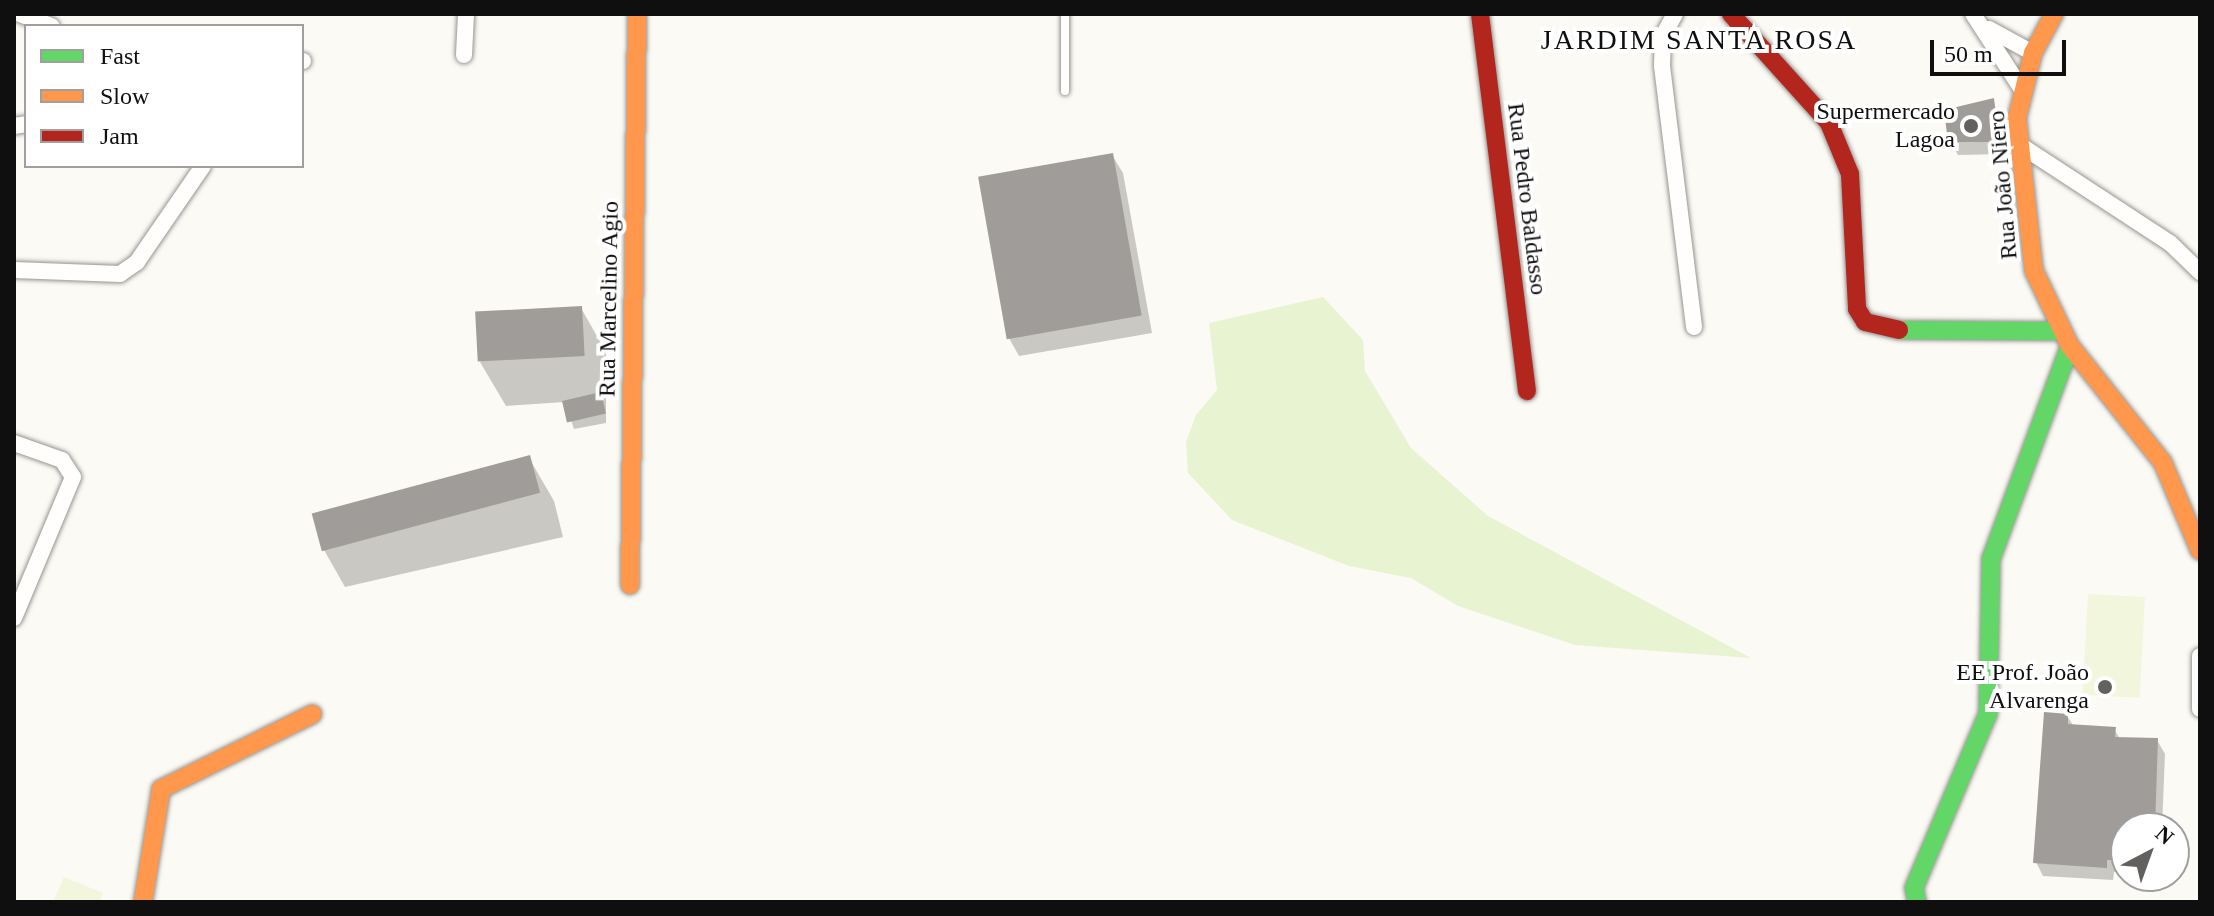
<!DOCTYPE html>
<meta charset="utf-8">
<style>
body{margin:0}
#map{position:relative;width:2214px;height:916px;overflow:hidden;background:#fcfaf4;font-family:"Times New Roman",serif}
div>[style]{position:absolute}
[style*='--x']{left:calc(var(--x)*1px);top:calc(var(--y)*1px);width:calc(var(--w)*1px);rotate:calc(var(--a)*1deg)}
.green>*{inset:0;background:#e8f3d2}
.pitch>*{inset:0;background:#f1f6dd;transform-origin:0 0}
.shadow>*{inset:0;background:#0003}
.building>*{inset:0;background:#9f9c99;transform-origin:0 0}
.roads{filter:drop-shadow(0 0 2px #969592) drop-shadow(0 0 2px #969592)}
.lane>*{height:8px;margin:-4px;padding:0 4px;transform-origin:4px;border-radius:4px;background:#fffefd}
.street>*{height:16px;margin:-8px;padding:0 8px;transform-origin:8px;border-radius:8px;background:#fffefd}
.fast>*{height:18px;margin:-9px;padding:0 9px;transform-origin:9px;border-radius:9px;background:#63d668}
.slow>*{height:18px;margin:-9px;padding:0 9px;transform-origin:9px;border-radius:9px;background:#ff974d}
.jam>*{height:18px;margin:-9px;padding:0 9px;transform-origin:9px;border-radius:9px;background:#b3261e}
.dots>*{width:22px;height:22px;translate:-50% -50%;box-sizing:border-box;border:4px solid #fff;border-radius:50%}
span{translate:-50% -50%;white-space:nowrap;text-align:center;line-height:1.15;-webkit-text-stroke:8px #fff;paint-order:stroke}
.poi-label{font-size:24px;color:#0f0f0f}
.right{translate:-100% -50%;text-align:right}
.street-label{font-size:24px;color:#0f0f0f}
.quarter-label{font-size:28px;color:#0f0f0f;letter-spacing:2px}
.frame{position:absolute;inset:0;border:16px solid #0f0f0f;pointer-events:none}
.legend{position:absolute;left:24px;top:24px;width:280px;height:144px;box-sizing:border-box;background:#fff;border:2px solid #9f9f9f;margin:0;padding:10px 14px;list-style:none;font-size:24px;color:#0f0f0f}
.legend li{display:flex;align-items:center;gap:16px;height:40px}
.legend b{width:40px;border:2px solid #9f9f9f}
.north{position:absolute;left:2110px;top:812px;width:80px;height:80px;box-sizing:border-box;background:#fff;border:2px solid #9f9f9f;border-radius:50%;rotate:41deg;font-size:22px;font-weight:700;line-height:32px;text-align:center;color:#0f0f0f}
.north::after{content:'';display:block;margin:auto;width:28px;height:36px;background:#62615f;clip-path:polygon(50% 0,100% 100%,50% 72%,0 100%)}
.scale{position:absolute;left:1930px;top:40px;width:136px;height:36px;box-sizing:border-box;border:4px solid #0f0f0f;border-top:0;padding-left:10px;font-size:24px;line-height:28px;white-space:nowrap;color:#0f0f0f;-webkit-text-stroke:6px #fff;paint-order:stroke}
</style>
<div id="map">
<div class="green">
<i style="clip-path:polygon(1323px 297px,1363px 340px,1365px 371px,1411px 448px,1488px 516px,1751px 658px,1575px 645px,1458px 606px,1411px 578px,1349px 566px,1232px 520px,1188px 473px,1186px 442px,1196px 415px,1217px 390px,1209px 323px)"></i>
</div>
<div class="pitch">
<i style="left:2088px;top:594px;width:57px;height:101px;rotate:3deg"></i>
<i style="clip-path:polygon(64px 877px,103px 893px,99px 902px,53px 902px)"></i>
</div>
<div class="shadow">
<i style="clip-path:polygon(1994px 100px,2004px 154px,1958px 155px,1950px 141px)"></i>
<i style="clip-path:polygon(1112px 155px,1123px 173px,1152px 333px,1019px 356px,1009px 338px)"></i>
<i style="clip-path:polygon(581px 308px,606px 352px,606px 423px,574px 429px,565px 402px,506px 406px,480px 362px)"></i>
<i style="clip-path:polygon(529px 458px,554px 501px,563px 537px,345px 587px,320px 543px)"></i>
<i style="clip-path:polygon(2067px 716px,2073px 725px,2114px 729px,2120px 739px,2157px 740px,2165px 754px,2162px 828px,2126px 828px,2126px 873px,2114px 872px,2113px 880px,2043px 876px,2036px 862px)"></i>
</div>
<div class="building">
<i style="clip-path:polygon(1994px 98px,1998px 142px,1948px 142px,1944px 110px)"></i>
<i style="left:1113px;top:153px;width:165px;height:137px;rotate:80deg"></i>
<i style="left:582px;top:306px;width:50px;height:107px;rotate:87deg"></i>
<i style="left:601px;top:392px;width:22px;height:40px;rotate:77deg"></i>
<i style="left:530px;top:455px;width:39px;height:226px;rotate:75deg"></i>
<i style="clip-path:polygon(2044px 712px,2068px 714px,2068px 724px,2116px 727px,2115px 737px,2158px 738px,2155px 828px,2126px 828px,2126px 860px,2107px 860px,2107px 868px,2033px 863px)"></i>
</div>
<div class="roads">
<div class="lane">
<i style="--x:1065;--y:14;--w:77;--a:90"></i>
</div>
<div class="street">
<i style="--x:20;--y:14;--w:34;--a:21"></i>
<i style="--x:1675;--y:14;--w:25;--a:119"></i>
<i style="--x:1663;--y:36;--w:30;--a:92"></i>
<i style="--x:1662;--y:66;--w:263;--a:83"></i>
<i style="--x:1973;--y:14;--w:88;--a:57"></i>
<i style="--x:1989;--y:29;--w:50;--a:28.6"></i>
<i style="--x:464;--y:55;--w:41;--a:-87.2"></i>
<i style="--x:302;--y:61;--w:1;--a:0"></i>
<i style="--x:14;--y:126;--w:12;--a:-9"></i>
<i style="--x:2020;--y:145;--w:179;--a:33.2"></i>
<i style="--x:2170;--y:243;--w:42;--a:44"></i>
<i style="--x:14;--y:270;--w:106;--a:2.2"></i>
<i style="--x:120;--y:274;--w:21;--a:-35"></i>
<i style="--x:137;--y:262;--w:116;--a:-55.5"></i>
<i style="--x:14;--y:443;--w:51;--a:19.5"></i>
<i style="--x:62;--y:460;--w:20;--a:57"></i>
<i style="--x:73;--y:477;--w:153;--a:112.7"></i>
<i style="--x:2200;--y:656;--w:53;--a:90"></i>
</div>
<div class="fast">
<i style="--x:1899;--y:330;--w:163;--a:0.4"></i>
<i style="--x:1917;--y:902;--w:14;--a:-102"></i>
<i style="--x:1914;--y:888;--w:189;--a:-67"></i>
<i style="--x:1988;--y:714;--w:155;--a:-88.9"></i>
<i style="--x:1991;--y:559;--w:227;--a:-69.7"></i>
</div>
<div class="slow">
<i style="--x:2054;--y:14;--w:44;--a:118.3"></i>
<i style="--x:2033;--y:53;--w:67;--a:103.8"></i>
<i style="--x:2017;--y:118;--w:154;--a:83.7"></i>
<i style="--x:2034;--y:271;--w:83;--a:64.4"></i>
<i style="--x:2070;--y:346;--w:149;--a:51.5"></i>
<i style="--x:2163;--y:463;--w:95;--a:67.2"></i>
<i style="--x:630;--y:585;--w:571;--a:-89.3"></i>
<i style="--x:143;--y:902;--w:114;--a:-80.9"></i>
<i style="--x:161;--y:789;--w:169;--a:-26.3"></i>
</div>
<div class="jam">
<i style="--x:1480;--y:14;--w:380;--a:82.9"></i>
<i style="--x:1731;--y:14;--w:147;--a:48"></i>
<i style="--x:1829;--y:123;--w:55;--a:67.6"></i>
<i style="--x:1850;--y:174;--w:135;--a:87"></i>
<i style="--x:1857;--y:309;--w:15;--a:58"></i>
<i style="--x:1865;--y:322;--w:35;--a:13"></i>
</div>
</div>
<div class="dots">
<i style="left:1971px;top:126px;background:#62615f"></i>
<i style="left:2105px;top:687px;background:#62615f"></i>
</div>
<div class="poi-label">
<span class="right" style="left:1955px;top:126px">Supermercado<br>Lagoa</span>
<span class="right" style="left:2089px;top:687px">EE Prof. João<br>Alvarenga</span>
</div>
<div class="street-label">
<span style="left:2003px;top:185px;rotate:-95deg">Rua João Niero</span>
<span style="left:1527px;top:199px;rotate:83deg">Rua Pedro Baldasso</span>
<span style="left:609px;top:299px;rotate:-89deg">Rua Marcelino Agio</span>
</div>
<div class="quarter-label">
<span style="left:1699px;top:40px">JARDIM SANTA ROSA</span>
</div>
<div class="frame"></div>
<ul class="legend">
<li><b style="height:10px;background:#63d668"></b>Fast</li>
<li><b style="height:10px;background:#ff974d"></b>Slow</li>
<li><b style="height:10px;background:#b3261e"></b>Jam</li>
</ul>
<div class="north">N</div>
<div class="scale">50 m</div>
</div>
